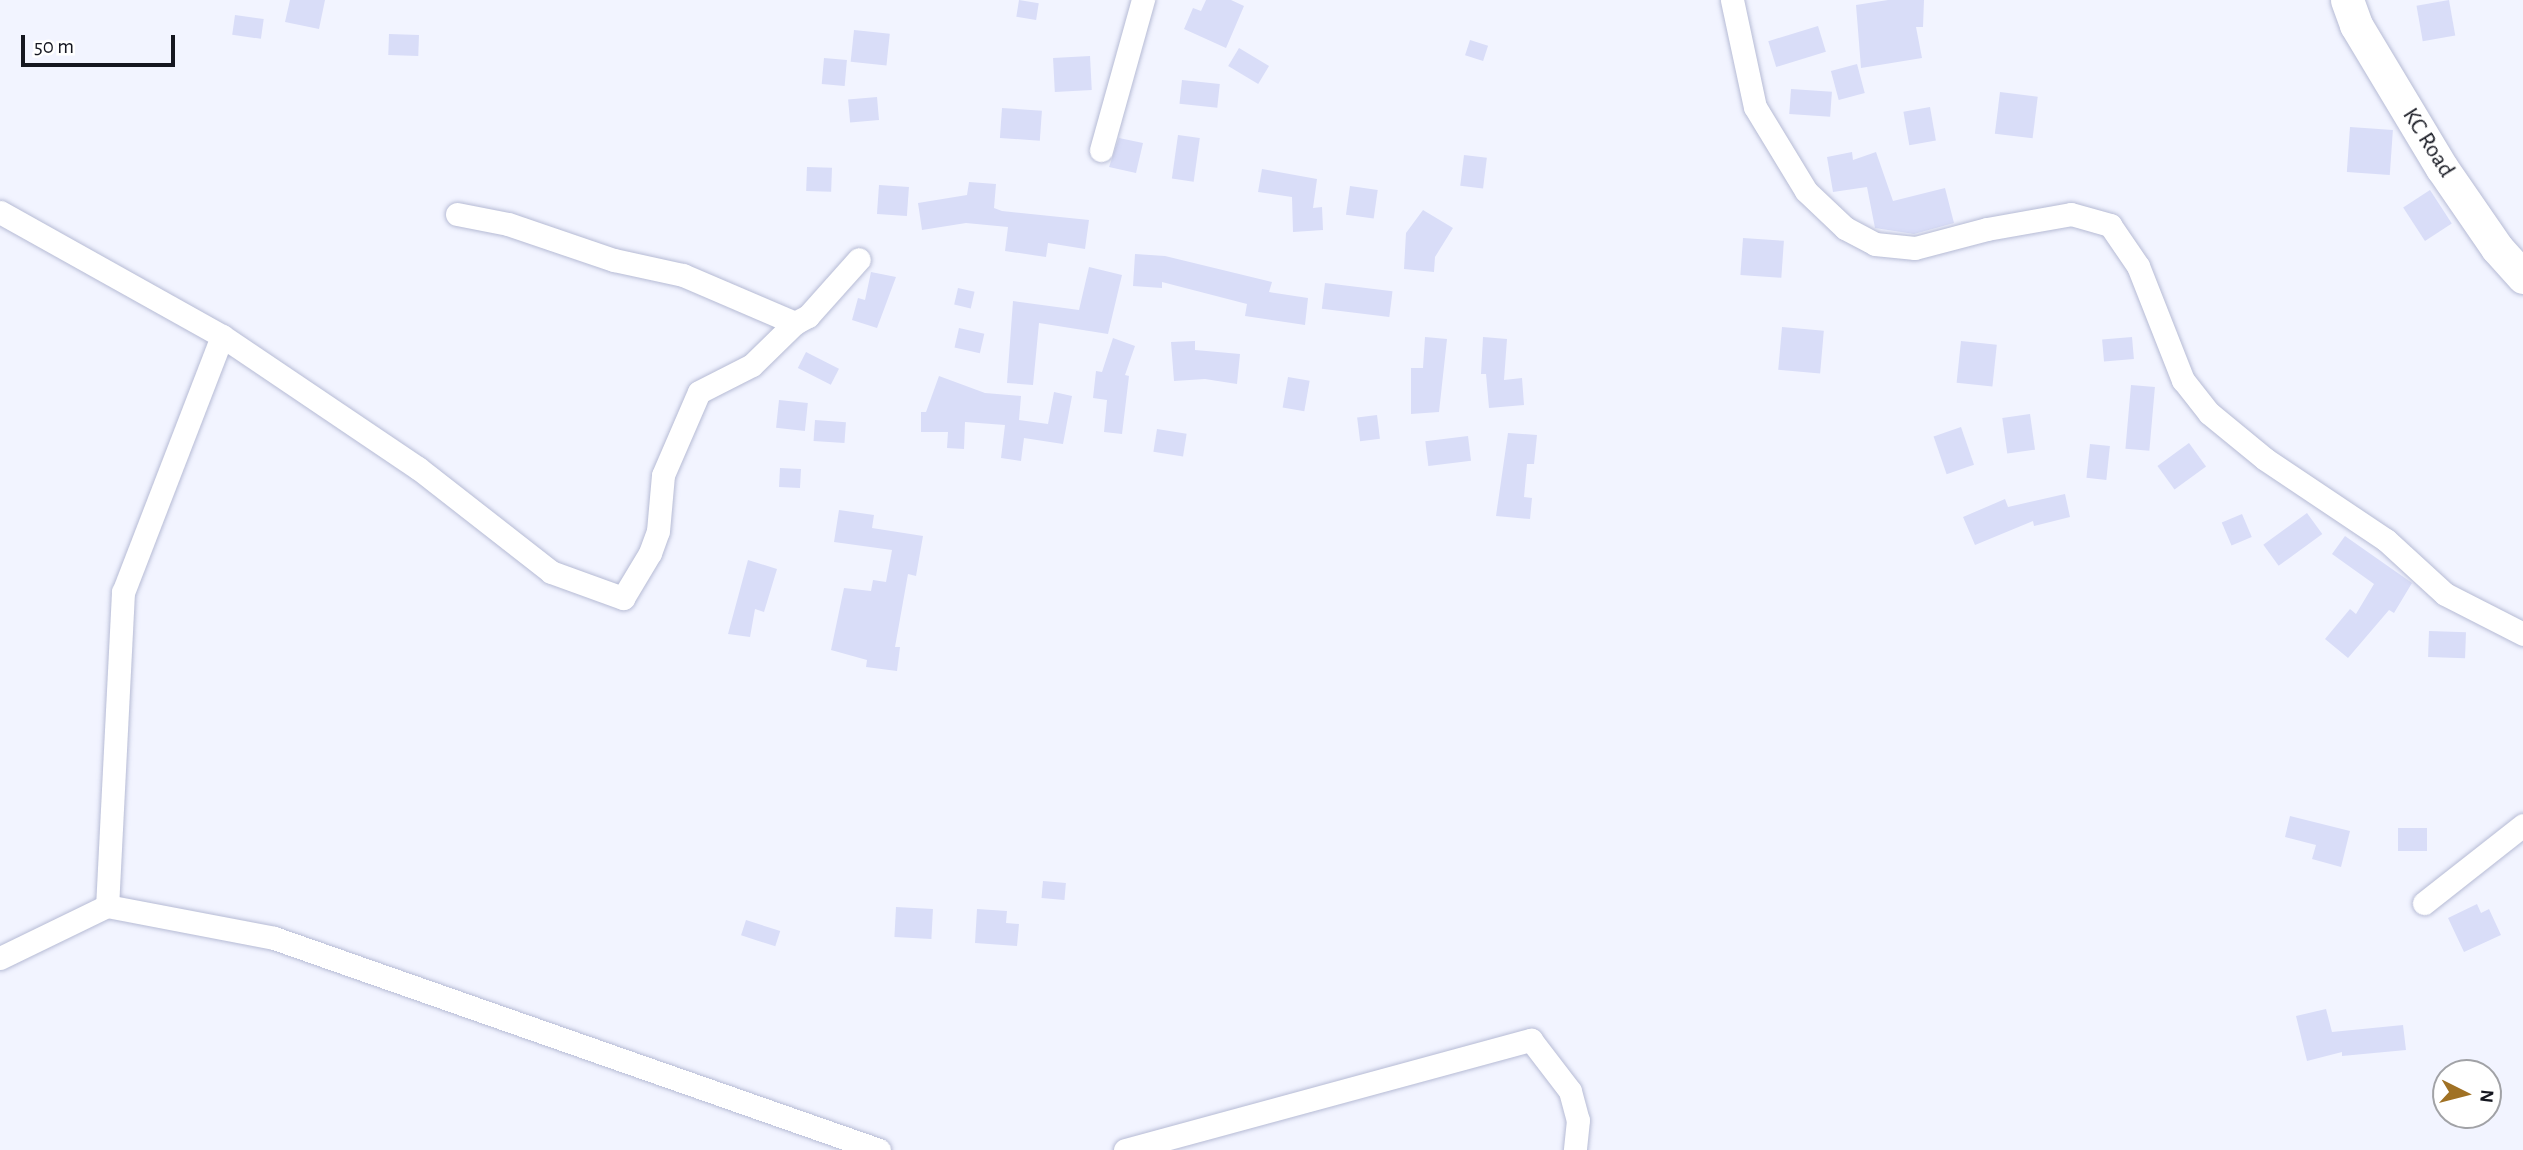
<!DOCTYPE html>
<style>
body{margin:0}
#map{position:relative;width:2523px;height:1150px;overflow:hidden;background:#f2f4ff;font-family:"Alegreya Sans",sans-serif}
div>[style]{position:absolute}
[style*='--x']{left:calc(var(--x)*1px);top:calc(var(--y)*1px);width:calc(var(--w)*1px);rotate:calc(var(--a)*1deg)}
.building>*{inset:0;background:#d9ddf8;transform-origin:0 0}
.roads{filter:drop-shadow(0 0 2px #b6bbd5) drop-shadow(0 0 2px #b6bbd5)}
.street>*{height:23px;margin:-11.5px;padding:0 11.5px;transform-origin:11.5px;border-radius:11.5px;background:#fff}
.secondary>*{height:33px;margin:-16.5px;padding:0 16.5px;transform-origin:16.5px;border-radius:16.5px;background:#fff}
span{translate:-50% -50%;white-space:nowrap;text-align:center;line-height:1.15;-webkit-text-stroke:6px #fff;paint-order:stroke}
.street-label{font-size:24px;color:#151720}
.north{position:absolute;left:2432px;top:1059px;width:70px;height:70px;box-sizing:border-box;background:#fff;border:2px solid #a1a2a6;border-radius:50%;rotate:96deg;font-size:19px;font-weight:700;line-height:28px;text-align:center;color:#151720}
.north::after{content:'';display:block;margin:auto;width:24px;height:32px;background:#a07124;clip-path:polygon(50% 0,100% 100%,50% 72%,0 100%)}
.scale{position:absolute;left:21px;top:35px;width:154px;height:32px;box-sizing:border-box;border:4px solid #151720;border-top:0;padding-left:9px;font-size:21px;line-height:24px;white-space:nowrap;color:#151720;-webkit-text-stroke:5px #fff;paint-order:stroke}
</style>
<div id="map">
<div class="building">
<i style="clip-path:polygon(290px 0,325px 0,319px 29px,285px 22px)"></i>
<i style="left:1019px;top:0;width:20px;height:17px;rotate:9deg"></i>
<i style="clip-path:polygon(1206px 0,1231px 0,1244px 6px,1226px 48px,1184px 29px,1193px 8px,1201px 11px)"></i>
<i style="clip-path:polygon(1888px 0,1924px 0,1923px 27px,1916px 27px,1922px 58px,1861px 68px,1856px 5px)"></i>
<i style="left:2449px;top:0;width:36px;height:33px;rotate:80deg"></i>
<i style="left:235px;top:15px;width:29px;height:20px;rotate:8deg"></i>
<i style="left:1818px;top:26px;width:27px;height:52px;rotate:73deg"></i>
<i style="left:854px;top:30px;width:36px;height:32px;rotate:6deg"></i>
<i style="left:389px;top:34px;width:30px;height:21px;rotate:2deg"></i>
<i style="left:1470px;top:40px;width:19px;height:16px;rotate:18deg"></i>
<i style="left:1239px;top:48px;width:35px;height:21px;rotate:31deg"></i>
<i style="left:1090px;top:56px;width:34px;height:37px;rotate:87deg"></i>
<i style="left:824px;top:58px;width:23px;height:26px;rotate:5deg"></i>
<i style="left:1857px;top:64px;width:30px;height:27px;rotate:75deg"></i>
<i style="left:1182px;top:80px;width:38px;height:24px;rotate:6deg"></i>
<i style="left:1791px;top:89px;width:41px;height:25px;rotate:4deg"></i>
<i style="left:2000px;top:92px;width:38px;height:42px;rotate:7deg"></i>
<i style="left:877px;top:97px;width:23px;height:29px;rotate:85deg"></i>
<i style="left:1930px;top:107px;width:34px;height:27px;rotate:80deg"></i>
<i style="left:1002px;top:108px;width:40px;height:30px;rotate:4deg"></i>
<i style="left:2350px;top:127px;width:43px;height:45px;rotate:4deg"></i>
<i style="left:1178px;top:135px;width:22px;height:44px;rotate:8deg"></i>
<i style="clip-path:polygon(1119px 138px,1143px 143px,1136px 173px,1109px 167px)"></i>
<i style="clip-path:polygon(1852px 152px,1853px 160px,1876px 152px,1893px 201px,1945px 188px,1954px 223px,1914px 234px,1875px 228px,1867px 187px,1833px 192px,1827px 157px)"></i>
<i style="left:1464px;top:155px;width:23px;height:31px;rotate:7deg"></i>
<i style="left:807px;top:167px;width:25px;height:24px;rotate:2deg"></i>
<i style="clip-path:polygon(1262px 169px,1317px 179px,1313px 208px,1322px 207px,1323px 230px,1293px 232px,1292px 197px,1258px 192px)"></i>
<i style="clip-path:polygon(969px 182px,996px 184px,994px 208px,1002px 211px,1089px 220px,1085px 249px,1048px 243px,1046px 257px,1005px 251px,1008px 227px,966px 223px,922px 230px,918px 203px,967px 195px)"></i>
<i style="left:879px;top:185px;width:30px;height:29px;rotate:4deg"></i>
<i style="left:1350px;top:186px;width:28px;height:29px;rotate:8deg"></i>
<i style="left:2430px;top:190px;width:40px;height:32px;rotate:57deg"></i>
<i style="clip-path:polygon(1423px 210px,1453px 228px,1435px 257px,1434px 272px,1404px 269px,1406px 233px)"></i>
<i style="left:1743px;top:238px;width:41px;height:37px;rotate:4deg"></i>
<i style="clip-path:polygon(1135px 254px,1165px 256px,1272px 282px,1269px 292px,1308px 298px,1305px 325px,1245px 316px,1247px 304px,1162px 282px,1162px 288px,1133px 286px)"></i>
<i style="clip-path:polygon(1089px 267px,1122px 275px,1108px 334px,1039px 323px,1033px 385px,1007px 383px,1013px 301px,1079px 310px)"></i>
<i style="clip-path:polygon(871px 272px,896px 277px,877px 328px,852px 320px,858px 298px,865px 300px)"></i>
<i style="left:1325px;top:283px;width:68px;height:26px;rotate:7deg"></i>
<i style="left:958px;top:288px;width:17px;height:17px;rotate:13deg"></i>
<i style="left:1782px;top:327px;width:42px;height:43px;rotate:5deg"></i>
<i style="left:959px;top:328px;width:26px;height:20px;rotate:13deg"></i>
<i style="clip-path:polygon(1425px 337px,1447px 339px,1439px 412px,1411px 414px,1411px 368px,1423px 368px)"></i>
<i style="clip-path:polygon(1483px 337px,1507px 339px,1504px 380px,1522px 378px,1524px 405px,1489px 408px,1486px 374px,1481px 374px)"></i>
<i style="left:2132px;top:337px;width:22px;height:30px;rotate:85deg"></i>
<i style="clip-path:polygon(1113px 338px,1135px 346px,1125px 375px,1129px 376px,1122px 434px,1104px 432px,1107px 400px,1093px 398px,1096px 371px,1102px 372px)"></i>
<i style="clip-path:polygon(1195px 341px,1195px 350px,1240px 354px,1237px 384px,1205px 379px,1174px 381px,1171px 342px)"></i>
<i style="left:1961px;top:341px;width:36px;height:42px;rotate:6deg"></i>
<i style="left:806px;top:352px;width:37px;height:18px;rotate:27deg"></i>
<i style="clip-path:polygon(939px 376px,985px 393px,1021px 396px,1019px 420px,1048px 424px,1054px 392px,1072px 396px,1063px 444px,1024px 438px,1021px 461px,1001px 458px,1005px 425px,965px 422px,964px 449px,947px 448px,948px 432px,921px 432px,921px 412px,926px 412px)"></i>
<i style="left:1288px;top:377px;width:22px;height:31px;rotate:10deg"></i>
<i style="left:2131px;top:385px;width:24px;height:64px;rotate:5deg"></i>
<i style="left:779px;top:400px;width:29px;height:28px;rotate:6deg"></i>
<i style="left:2030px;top:414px;width:36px;height:28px;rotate:82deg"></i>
<i style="left:1377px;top:415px;width:24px;height:20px;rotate:83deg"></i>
<i style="left:815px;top:420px;width:31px;height:21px;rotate:4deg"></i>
<i style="left:1961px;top:427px;width:40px;height:29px;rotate:71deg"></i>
<i style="left:1157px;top:429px;width:30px;height:23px;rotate:9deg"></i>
<i style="clip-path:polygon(1508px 433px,1537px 435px,1534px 464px,1527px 464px,1524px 497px,1532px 498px,1530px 519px,1496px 516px)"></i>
<i style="left:1468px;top:436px;width:25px;height:43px;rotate:83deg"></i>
<i style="left:2189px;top:443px;width:29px;height:39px;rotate:54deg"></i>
<i style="left:2090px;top:444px;width:20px;height:34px;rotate:6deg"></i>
<i style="left:780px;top:468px;width:21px;height:19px;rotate:3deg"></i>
<i style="clip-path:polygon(2065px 494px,2070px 517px,2034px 526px,2033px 521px,1975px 545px,1963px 517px,2005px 499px,2008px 507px)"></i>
<i style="clip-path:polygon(839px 510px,874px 515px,872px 528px,923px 536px,916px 576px,908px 574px,895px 647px,900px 647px,897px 671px,866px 667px,867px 660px,831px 650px,844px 588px,871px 591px,873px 580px,886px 582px,892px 550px,834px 542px)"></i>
<i style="left:2307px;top:513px;width:26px;height:54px;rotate:54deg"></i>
<i style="left:2242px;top:514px;width:25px;height:22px;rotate:67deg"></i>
<i style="clip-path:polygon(2345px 536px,2412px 583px,2394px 613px,2389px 610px,2348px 658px,2325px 639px,2350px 609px,2356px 614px,2374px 584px,2332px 554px)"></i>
<i style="clip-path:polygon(748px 560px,777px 569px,764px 612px,755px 609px,750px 637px,728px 634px)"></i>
<i style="left:2429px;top:631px;width:37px;height:26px;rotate:2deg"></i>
<i style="clip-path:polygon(2290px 816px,2350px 831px,2341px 867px,2312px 859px,2316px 845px,2285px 837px)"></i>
<i style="left:2398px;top:828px;width:29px;height:23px"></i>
<i style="left:1043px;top:881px;width:23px;height:17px;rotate:5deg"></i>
<i style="clip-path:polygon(2477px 904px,2481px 913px,2489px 909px,2501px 935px,2464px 952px,2448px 918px)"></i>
<i style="left:896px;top:907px;width:37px;height:30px;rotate:3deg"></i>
<i style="clip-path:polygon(977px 909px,1007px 911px,1006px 923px,1019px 924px,1017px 946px,975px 943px)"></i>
<i style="left:746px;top:920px;width:36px;height:16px;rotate:18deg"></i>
<i style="clip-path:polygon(2326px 1009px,2332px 1032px,2403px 1025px,2406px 1050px,2342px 1056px,2342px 1052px,2307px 1061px,2296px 1016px)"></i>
</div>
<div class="roads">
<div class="street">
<i style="--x:1732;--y:0;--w:109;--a:77.9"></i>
<i style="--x:1755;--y:107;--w:98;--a:58.7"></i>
<i style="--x:1806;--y:191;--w:54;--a:43.5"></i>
<i style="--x:1845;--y:228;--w:34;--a:28"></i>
<i style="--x:1875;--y:244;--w:40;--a:5.7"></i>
<i style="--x:1915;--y:248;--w:74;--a:-14.8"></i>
<i style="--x:1987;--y:229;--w:85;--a:-10.1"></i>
<i style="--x:2071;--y:214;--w:41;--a:15.8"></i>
<i style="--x:2110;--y:225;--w:50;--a:55.7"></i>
<i style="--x:2138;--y:266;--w:123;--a:68.5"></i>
<i style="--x:2183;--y:380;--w:42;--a:51.8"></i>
<i style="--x:2209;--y:413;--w:72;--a:39.4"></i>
<i style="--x:2265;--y:459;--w:146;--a:33.8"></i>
<i style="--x:2386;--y:540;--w:80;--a:42.5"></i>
<i style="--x:2445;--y:594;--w:88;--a:27.1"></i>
<i style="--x:1101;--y:150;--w:156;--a:-74.4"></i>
<i style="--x:0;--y:212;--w:254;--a:29.2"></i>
<i style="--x:222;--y:336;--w:274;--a:111.1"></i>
<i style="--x:123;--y:592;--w:314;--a:92.9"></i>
<i style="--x:107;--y:906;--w:170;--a:10.8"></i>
<i style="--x:274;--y:938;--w:641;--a:19.31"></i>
<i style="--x:457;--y:214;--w:52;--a:11.1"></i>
<i style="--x:508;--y:224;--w:112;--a:18.8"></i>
<i style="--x:614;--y:260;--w:71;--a:12.3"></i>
<i style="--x:683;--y:275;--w:122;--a:23.2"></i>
<i style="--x:222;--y:336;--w:236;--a:34"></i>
<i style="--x:418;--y:468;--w:169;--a:38"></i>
<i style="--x:551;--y:572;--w:77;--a:19.9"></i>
<i style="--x:623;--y:598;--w:52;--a:-59"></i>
<i style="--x:650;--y:553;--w:23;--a:-70"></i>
<i style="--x:658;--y:531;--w:56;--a:-84.9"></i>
<i style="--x:663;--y:475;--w:90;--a:-66.6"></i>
<i style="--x:699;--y:392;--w:59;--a:-27"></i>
<i style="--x:752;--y:365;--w:60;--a:-44.3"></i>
<i style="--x:795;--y:323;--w:15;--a:-28"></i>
<i style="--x:808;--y:316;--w:76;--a:-48.2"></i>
<i style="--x:2424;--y:903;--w:126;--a:-38.2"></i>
<i style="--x:0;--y:958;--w:119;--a:-25.9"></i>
<i style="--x:1125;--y:1150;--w:421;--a:-15.2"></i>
<i style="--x:1531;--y:1040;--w:64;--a:52.6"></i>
<i style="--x:1570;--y:1091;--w:30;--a:75"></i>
<i style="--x:1578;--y:1120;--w:30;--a:96"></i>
</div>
<div class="secondary">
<i style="--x:2347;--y:0;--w:27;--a:70"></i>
<i style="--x:2356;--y:25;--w:167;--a:59"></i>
<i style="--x:2442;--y:168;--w:97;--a:55.5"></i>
<i style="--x:2497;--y:248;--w:39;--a:48"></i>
</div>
</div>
<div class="street-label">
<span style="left:2428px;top:143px;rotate:58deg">KC Road</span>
</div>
<div class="north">N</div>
<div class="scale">50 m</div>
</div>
